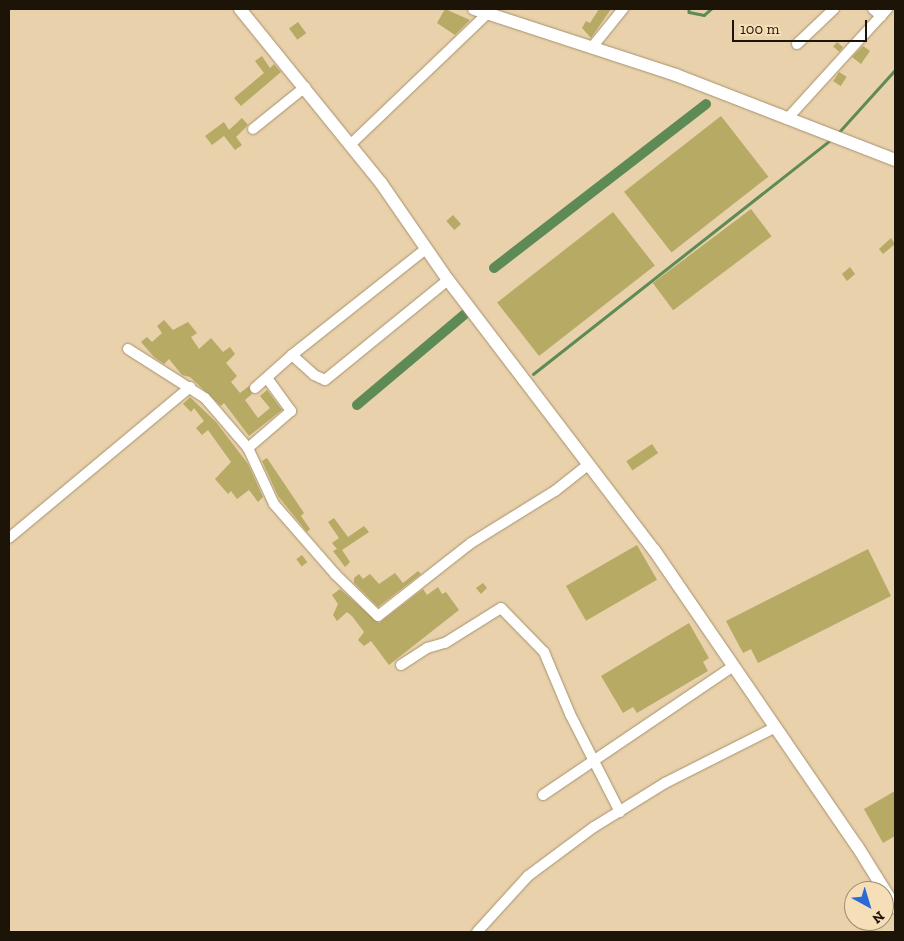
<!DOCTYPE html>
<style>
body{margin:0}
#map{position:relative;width:904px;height:941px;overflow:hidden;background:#e8d1ab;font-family:"Zilla Slab",serif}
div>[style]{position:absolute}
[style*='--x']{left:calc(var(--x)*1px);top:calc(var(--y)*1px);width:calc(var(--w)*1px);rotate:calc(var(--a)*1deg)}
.stream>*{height:2.5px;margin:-1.25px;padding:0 1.25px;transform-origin:1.25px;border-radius:1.25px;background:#5e8a55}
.canal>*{height:10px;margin:-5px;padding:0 5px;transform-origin:5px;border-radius:5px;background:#5e8a55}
.building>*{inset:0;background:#b6aa65;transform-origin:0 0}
.roads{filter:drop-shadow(0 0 1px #a7916d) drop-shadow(0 0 1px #a7916d)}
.minor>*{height:10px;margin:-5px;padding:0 5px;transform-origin:5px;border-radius:5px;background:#fff}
.tertiary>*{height:12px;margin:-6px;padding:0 6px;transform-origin:6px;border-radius:6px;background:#fff}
span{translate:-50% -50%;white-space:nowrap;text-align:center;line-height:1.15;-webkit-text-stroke:4.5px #f5deb8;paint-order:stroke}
.frame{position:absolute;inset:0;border:10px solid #1c1406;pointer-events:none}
.north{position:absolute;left:844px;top:881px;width:50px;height:50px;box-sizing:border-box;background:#f5deb8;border:1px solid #9e8d71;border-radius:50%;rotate:141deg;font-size:14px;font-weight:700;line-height:20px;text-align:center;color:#1c1406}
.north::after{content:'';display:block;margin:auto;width:18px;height:22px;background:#286ad6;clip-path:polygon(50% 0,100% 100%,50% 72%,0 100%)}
.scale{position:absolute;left:732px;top:20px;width:135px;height:22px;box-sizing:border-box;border:2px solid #1c1406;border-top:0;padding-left:6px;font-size:15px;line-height:18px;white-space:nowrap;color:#1c1406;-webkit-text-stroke:4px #f5deb8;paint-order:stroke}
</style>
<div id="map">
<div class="stream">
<i style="--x:689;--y:9;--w:3;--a:90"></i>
<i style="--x:689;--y:12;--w:15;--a:11"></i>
<i style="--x:704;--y:15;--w:9;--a:-41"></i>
<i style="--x:838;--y:133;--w:85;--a:-47.9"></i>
<i style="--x:533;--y:374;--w:378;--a:-38.2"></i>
</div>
<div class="canal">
<i style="--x:494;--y:268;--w:268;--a:-37.7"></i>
<i style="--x:357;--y:405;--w:141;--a:-40.1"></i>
</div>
<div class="building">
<i style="clip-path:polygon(445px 9px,470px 20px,455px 35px,437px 23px)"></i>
<i style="clip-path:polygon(599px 9px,611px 9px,591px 38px,582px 28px,586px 21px,590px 23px)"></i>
<i style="left:298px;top:22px;width:14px;height:11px;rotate:54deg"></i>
<i style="left:837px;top:42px;width:8px;height:6px;rotate:40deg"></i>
<i style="clip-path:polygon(863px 46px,870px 51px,861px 64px,852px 57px)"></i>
<i style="clip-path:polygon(262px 56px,270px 68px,274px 64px,281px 72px,241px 106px,234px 98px,264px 73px,255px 61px)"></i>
<i style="left:839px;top:72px;width:9px;height:11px;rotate:32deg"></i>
<i style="left:721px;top:116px;width:77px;height:123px;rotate:52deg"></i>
<i style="clip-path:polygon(242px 118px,248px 125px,236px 137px,242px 145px,235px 150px,224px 136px,212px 145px,205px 136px,224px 122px,229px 130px)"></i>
<i style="left:751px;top:209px;width:34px;height:123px;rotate:53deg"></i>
<i style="left:613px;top:212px;width:68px;height:147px;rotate:52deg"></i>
<i style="left:453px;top:215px;width:12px;height:9px;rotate:48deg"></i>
<i style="clip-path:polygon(891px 238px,895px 244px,883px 254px,879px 249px)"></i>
<i style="clip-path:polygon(850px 267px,855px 274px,847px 281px,842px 274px)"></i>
<i style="clip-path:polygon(164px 320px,173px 330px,188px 322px,197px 333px,191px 337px,199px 349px,211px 338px,223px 352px,230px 347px,235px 354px,226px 363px,237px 376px,231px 382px,240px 393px,249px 386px,252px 394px,245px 400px,258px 418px,270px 408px,260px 396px,267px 390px,282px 410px,249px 436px,224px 403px,221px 406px,190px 377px,182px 375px,169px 359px,164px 364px,154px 357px,141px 342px,147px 337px,152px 342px,162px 333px,157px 326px)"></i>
<i style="clip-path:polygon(190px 397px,216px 422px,248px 464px,263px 497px,258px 502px,249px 490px,237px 499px,231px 491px,228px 494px,215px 479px,231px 462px,208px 430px,202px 435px,196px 428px,204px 421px,194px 408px,191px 412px,183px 404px)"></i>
<i style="left:652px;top:444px;width:11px;height:31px;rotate:56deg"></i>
<i style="clip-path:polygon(267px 458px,304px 513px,301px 516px,310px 529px,307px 532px,278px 496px,262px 461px)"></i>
<i style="clip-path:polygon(334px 518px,348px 537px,364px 526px,369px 532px,342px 550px,350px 562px,345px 567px,333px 551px,337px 549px,332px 543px,339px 538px,328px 522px)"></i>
<i style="left:637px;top:545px;width:40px;height:82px;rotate:60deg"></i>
<i style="clip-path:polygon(868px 549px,891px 596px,758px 663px,751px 649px,743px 653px,726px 621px)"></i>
<i style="left:302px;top:555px;width:9px;height:7px;rotate:54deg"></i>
<i style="clip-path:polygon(418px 571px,421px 574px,378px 607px,354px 583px,354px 578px,359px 574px,363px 579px,370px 574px,379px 584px,395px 573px,403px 583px)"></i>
<i style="clip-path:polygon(483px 583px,487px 588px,481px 594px,476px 588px)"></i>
<i style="clip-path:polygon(438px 587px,442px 594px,446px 592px,459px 610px,389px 665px,371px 641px,364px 646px,358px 640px,364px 632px,352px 616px,347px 612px,337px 621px,333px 615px,338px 604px,332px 595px,340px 589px,379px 623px,423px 589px,427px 595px)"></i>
<i style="clip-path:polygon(689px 623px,709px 658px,703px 662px,708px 671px,637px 713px,633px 707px,623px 713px,601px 676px)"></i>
<i style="clip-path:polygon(895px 791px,895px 836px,883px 843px,864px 809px)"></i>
</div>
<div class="roads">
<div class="minor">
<i style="--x:873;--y:9;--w:11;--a:41"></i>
<i style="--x:797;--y:44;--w:51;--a:-43.4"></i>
<i style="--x:593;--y:46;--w:48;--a:-51"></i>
<i style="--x:787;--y:119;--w:149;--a:-47.7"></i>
<i style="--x:253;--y:129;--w:67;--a:-38.9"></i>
<i style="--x:351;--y:144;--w:194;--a:-43.7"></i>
<i style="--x:128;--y:349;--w:91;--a:32.5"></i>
<i style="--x:205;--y:398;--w:66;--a:49.3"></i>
<i style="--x:292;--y:355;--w:172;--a:-38.4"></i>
<i style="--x:267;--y:378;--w:41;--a:54"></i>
<i style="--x:291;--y:411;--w:57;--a:139.3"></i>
<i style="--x:248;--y:448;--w:62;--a:65.1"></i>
<i style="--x:274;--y:504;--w:93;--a:48.9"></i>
<i style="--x:335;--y:574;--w:60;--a:44.3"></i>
<i style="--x:378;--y:616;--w:118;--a:-38.1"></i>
<i style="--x:471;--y:543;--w:99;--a:-31.8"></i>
<i style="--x:555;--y:491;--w:43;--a:-38.5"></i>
<i style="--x:255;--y:388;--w:50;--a:-41.7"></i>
<i style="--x:292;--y:355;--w:30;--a:42"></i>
<i style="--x:314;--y:375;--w:12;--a:24"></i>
<i style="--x:325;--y:380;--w:159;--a:-39.1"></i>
<i style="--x:9;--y:538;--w:236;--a:-39.8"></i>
<i style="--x:401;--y:665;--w:31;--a:-33"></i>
<i style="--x:427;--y:648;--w:19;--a:-16"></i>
<i style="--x:445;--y:643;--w:66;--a:-32"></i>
<i style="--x:501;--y:608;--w:62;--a:45.7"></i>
<i style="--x:544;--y:652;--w:67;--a:67.2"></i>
<i style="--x:570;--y:714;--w:110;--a:63"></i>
<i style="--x:543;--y:795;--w:228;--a:-34.1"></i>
<i style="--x:477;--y:932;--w:76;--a:-47.7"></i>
<i style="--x:528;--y:876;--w:82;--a:-36.6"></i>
<i style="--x:594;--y:827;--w:84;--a:-31.8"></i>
<i style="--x:665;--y:783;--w:122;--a:-26.8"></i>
</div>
<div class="tertiary">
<i style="--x:240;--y:9;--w:224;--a:51"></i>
<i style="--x:381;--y:183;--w:118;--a:55.4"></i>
<i style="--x:448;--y:280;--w:340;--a:52.7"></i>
<i style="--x:654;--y:550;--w:359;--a:55.6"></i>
<i style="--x:857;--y:846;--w:72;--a:58.1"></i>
<i style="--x:474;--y:9;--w:213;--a:18.1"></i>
<i style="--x:676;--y:75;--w:235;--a:21.2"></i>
</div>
</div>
<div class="frame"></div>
<div class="north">N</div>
<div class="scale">100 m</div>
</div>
